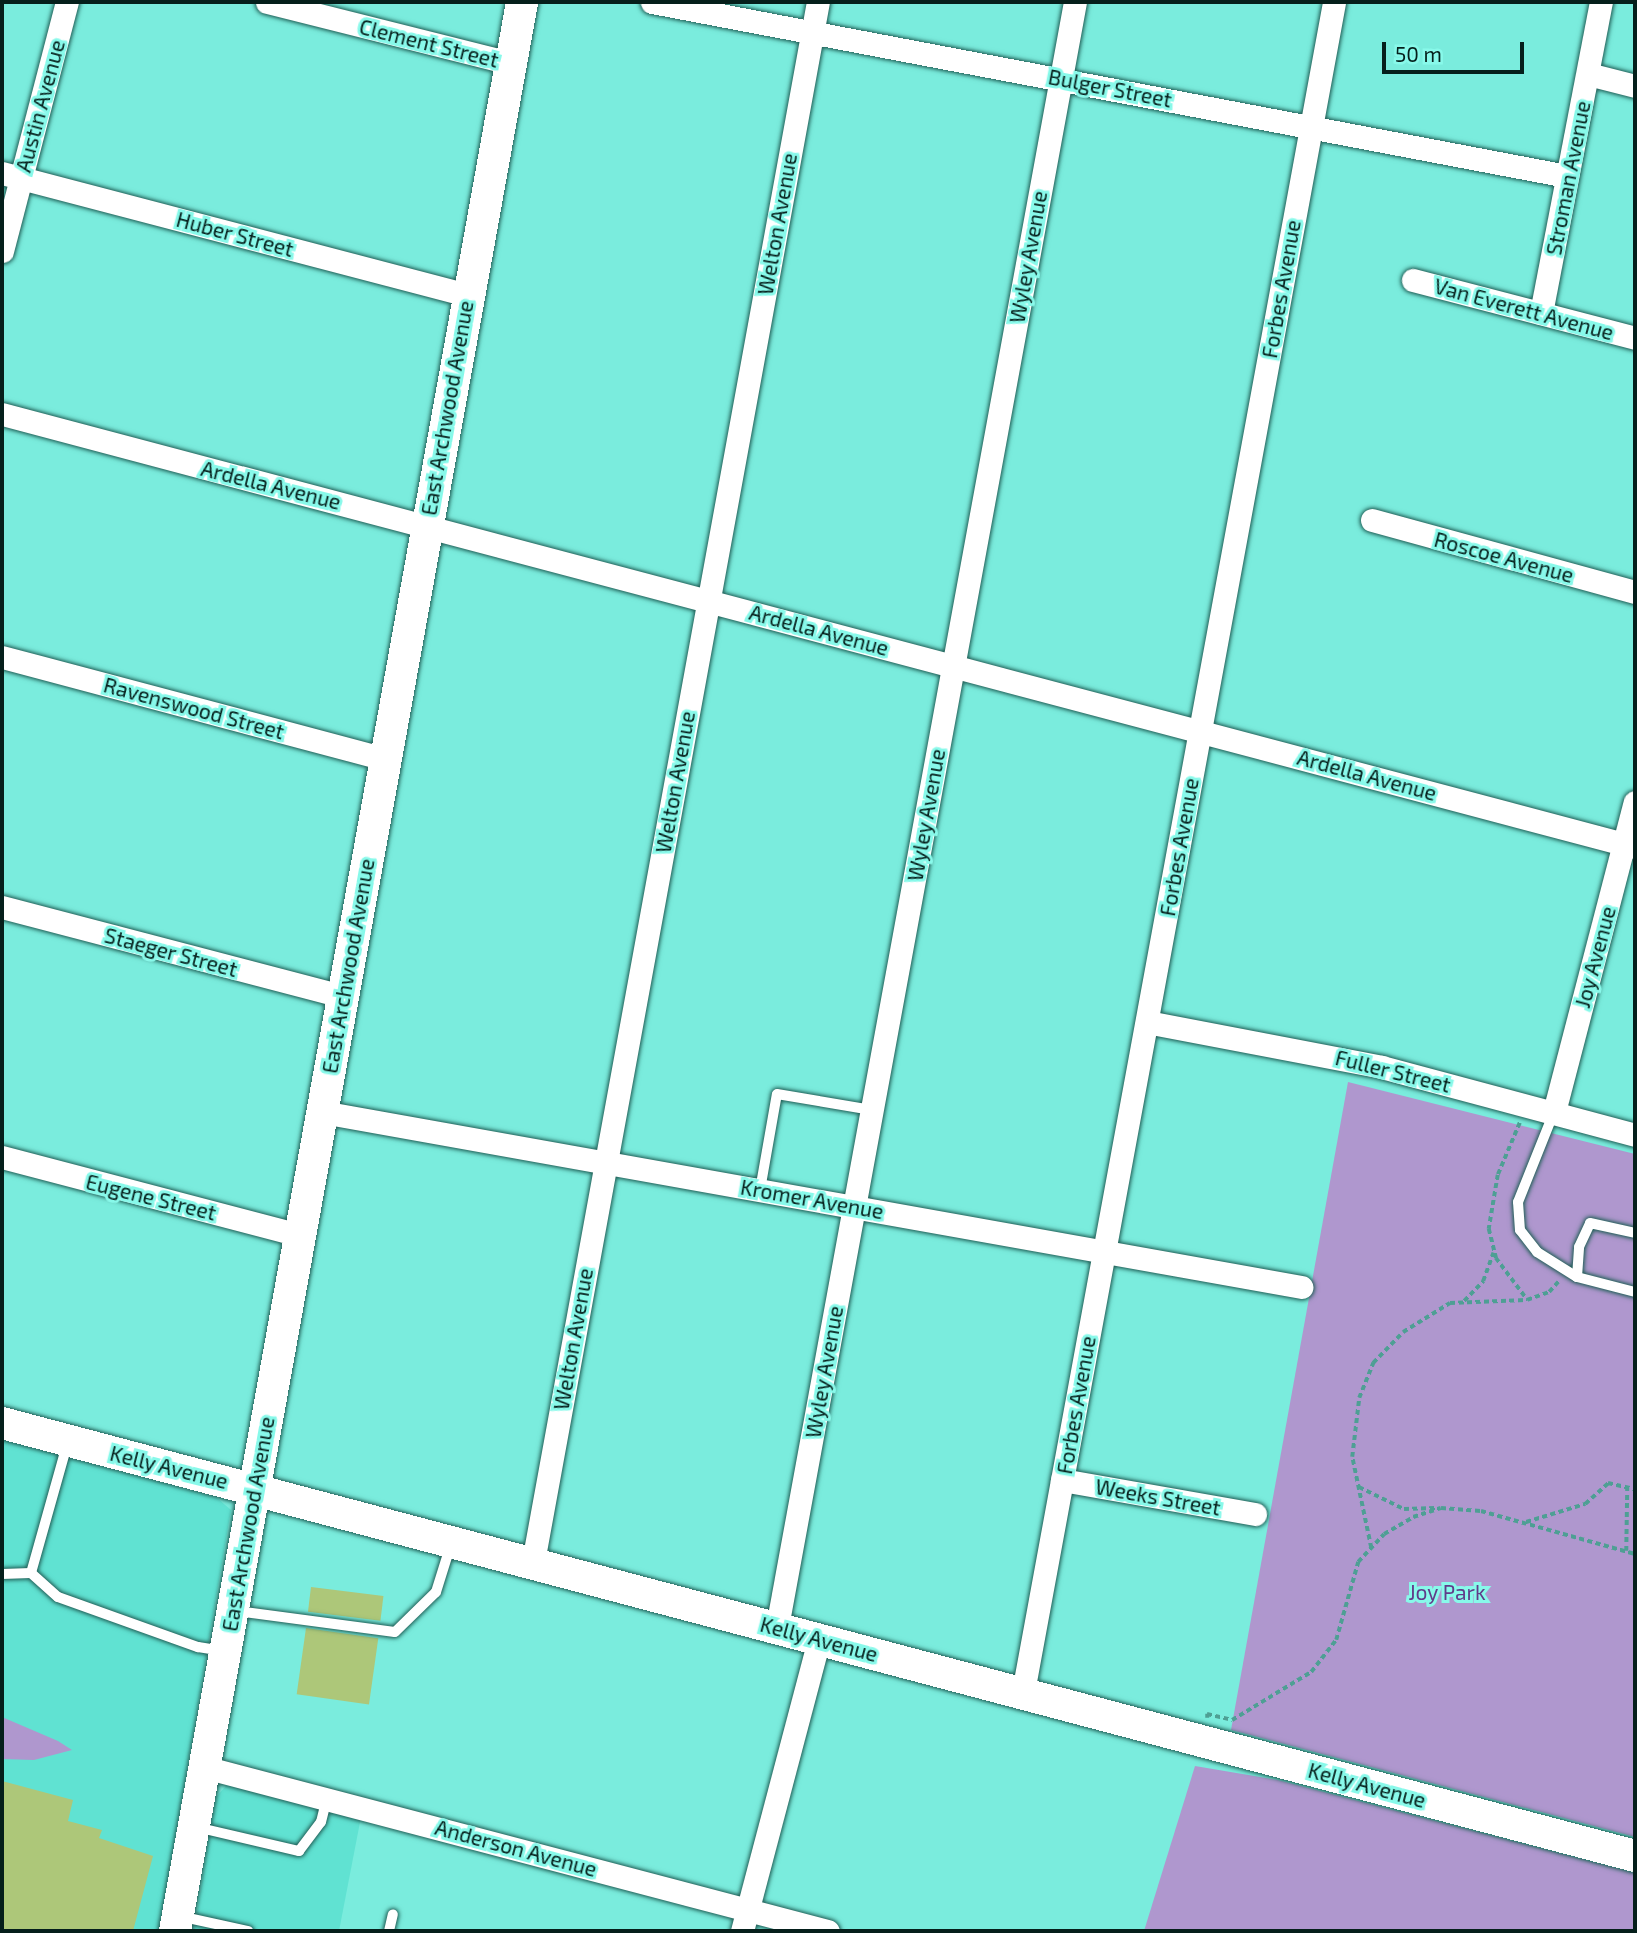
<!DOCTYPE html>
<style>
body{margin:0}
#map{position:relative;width:1637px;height:1933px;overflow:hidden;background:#7aecdd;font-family:"Exo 2",sans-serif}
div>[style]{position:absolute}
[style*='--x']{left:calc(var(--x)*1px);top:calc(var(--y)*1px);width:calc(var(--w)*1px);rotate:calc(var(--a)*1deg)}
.built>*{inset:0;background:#60e2d2}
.green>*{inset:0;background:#af97ce}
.building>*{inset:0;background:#adc779;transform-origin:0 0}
.path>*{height:3.5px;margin-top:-1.75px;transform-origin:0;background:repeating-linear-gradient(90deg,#4e9f94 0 5px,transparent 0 8.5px)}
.roads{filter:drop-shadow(0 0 2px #205e56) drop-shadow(0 0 2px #205e56)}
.service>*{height:10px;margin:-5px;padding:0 5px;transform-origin:5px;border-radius:5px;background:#fff}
.minor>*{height:23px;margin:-11.5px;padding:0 11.5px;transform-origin:11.5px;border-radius:11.5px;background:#fff}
.secondary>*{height:32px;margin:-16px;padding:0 16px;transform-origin:16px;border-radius:16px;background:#fff}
span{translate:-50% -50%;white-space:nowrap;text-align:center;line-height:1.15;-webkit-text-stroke:6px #88f9ea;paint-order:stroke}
.street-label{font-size:21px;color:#051f1b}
.park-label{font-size:21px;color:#613b89}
.frame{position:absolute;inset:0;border:4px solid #051f1b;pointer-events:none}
.scale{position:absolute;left:1382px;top:42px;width:142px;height:32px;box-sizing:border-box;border:4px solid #051f1b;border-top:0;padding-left:9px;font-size:21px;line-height:24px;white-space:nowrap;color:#051f1b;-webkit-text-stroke:5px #88f9ea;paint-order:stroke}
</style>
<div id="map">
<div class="built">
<i style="clip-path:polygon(2px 1440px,217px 1498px,231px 1510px,159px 1931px,2px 1931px)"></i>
<i style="clip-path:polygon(239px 1783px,361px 1817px,339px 1931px,194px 1931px,216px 1797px,226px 1786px)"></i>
</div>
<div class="green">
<i style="clip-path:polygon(1348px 1082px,1635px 1154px,1635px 1837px,1231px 1730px)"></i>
<i style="clip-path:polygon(2px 1717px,58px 1741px,72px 1750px,34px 1760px,2px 1759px)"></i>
<i style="clip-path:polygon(1195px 1766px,1278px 1780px,1635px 1873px,1635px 1931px,1144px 1931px)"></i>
</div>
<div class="building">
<i style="left:311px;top:1587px;width:73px;height:25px;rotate:7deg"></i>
<i style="left:306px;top:1628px;width:73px;height:67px;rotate:8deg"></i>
<i style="clip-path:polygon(2px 1781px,73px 1800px,68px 1821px,102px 1830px,99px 1838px,153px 1856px,133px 1931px,2px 1931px)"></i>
</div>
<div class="path">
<i style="--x:1520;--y:1123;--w:56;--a:112.9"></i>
<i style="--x:1498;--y:1175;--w:55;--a:99.5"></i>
<i style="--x:1489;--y:1229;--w:30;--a:76"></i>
<i style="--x:1496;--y:1258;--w:50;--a:53.1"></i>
<i style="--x:1464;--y:1301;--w:28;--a:-46"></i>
<i style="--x:1483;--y:1281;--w:30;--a:-70"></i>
<i style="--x:1359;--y:1487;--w:50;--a:26.1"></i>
<i style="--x:1404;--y:1509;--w:31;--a:-2"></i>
<i style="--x:1526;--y:1522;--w:62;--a:-17"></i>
<i style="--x:1585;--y:1504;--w:31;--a:-42"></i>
<i style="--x:1608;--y:1483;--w:28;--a:13"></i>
<i style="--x:1371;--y:1548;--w:93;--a:-101.8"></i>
<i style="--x:1352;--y:1457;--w:59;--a:-83.2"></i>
<i style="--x:1359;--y:1398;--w:38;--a:-68"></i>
<i style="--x:1373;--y:1363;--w:43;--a:-45.9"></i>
<i style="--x:1403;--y:1332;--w:55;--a:-31.7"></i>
<i style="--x:1450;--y:1303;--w:77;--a:-2.2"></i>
<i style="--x:1527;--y:1300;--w:23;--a:-20"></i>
<i style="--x:1549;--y:1292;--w:15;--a:-48"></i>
<i style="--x:1626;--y:1551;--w:64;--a:-89.1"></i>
<i style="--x:1207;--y:1718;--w:4;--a:-90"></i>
<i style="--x:1207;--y:1714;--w:26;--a:13"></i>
<i style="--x:1232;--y:1720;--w:92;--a:-31.3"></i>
<i style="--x:1311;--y:1672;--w:41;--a:-52"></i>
<i style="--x:1336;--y:1640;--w:81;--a:-74.2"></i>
<i style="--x:1358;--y:1562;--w:38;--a:-47"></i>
<i style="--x:1384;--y:1534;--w:34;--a:-30"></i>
<i style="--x:1413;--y:1517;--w:29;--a:-18"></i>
<i style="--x:1441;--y:1508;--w:40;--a:4.3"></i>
<i style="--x:1481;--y:1511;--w:160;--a:15.6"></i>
</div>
<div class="roads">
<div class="service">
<i style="--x:1554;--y:1112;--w:97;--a:111.8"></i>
<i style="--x:1518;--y:1202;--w:28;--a:86"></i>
<i style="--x:1520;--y:1230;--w:28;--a:52"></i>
<i style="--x:1537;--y:1252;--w:47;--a:32"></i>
<i style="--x:1577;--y:1277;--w:60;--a:14.5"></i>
<i style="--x:760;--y:1190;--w:97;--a:-80"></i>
<i style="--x:777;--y:1094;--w:96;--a:9.6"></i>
<i style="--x:1577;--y:1277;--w:30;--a:-86"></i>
<i style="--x:1579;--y:1247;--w:26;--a:-65"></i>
<i style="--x:1590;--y:1223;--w:46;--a:12.5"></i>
<i style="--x:31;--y:1573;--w:133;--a:-74.3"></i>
<i style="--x:2;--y:1574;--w:29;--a:-2"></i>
<i style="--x:31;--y:1573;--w:36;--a:42"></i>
<i style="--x:58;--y:1597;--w:149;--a:19.7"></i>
<i style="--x:198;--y:1647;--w:24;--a:9"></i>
<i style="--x:237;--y:1611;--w:159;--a:7.6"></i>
<i style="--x:395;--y:1632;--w:57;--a:-44.3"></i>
<i style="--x:436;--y:1592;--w:50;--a:-72.6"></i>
<i style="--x:196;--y:1827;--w:106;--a:13.1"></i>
<i style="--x:299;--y:1851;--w:36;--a:-53"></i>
<i style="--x:321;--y:1822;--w:25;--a:-76"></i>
<i style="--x:179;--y:1916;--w:71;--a:12.3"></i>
<i style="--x:389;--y:1931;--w:17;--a:-77"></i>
</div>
<div class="minor">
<i style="--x:267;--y:2;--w:251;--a:14.1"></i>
<i style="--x:652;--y:2;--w:931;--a:10.77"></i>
<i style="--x:1588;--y:74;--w:49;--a:14.3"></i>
<i style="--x:2;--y:173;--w:481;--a:14.7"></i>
<i style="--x:2;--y:251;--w:257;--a:-75.4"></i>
<i style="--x:1413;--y:280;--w:229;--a:14.6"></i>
<i style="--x:1541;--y:313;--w:317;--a:-79.1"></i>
<i style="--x:2;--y:414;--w:1689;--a:14.85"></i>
<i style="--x:1372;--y:520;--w:273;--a:15.3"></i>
<i style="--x:2;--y:657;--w:396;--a:14.9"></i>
<i style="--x:2;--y:907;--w:350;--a:14.7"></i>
<i style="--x:1147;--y:1022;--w:239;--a:10.8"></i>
<i style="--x:1382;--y:1067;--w:262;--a:15"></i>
<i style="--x:322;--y:1112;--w:995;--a:10.13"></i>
<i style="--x:1554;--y:1112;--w:320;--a:-75.4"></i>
<i style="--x:2;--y:1157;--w:308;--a:14.7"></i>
<i style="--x:1062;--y:1480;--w:196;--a:10"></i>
<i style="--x:533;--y:1562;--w:1586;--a:-79.65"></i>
<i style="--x:777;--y:1627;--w:1652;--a:-79.61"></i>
<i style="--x:1023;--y:1692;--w:1718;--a:-79.57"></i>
<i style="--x:204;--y:1767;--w:645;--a:14.73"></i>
<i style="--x:742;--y:1931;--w:302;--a:-75.2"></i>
</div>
<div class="secondary">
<i style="--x:2;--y:1423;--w:1689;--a:14.85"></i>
<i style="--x:175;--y:1931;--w:1960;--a:-79.8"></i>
</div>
</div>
<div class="street-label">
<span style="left:429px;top:43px;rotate:14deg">Clement Street</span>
<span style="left:1110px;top:88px;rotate:11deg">Bulger Street</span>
<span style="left:40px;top:106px;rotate:-75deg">Austin Avenue</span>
<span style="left:1568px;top:178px;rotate:-79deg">Stroman Avenue</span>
<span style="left:777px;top:224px;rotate:-80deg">Welton Avenue</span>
<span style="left:235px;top:234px;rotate:15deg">Huber Street</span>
<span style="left:1028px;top:257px;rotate:-80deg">Wyley Avenue</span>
<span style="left:1281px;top:289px;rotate:-80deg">Forbes Avenue</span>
<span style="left:1524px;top:309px;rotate:15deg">Van Everett Avenue</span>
<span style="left:447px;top:408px;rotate:-80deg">East Archwood Avenue</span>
<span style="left:271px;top:485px;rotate:14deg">Ardella Avenue</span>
<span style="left:1504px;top:557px;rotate:15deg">Roscoe Avenue</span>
<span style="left:819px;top:630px;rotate:15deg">Ardella Avenue</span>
<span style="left:194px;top:708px;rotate:15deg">Ravenswood Street</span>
<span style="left:1367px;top:775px;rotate:15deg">Ardella Avenue</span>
<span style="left:675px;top:782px;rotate:-80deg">Welton Avenue</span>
<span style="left:926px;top:815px;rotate:-80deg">Wyley Avenue</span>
<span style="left:1179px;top:847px;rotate:-80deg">Forbes Avenue</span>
<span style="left:171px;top:952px;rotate:15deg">Staeger Street</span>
<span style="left:1595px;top:957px;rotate:-75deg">Joy Avenue</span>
<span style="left:348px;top:966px;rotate:-80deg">East Archwood Avenue</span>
<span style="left:1393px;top:1071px;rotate:14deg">Fuller Street</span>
<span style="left:151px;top:1197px;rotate:14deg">Eugene Street</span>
<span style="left:812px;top:1199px;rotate:10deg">Kromer Avenue</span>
<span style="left:573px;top:1339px;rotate:-80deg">Welton Avenue</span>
<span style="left:824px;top:1372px;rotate:-80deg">Wyley Avenue</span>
<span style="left:1076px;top:1405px;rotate:-80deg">Forbes Avenue</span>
<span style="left:169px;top:1467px;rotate:14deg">Kelly Avenue</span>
<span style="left:1158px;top:1497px;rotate:10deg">Weeks Street</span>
<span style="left:248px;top:1524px;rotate:-80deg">East Archwood Avenue</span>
<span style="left:819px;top:1639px;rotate:15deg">Kelly Avenue</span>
<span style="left:1367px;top:1785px;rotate:15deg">Kelly Avenue</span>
<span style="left:516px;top:1848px;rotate:15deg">Anderson Avenue</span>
</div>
<div class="park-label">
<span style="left:1447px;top:1592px">Joy Park</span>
</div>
<div class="frame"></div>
<div class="scale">50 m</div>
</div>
